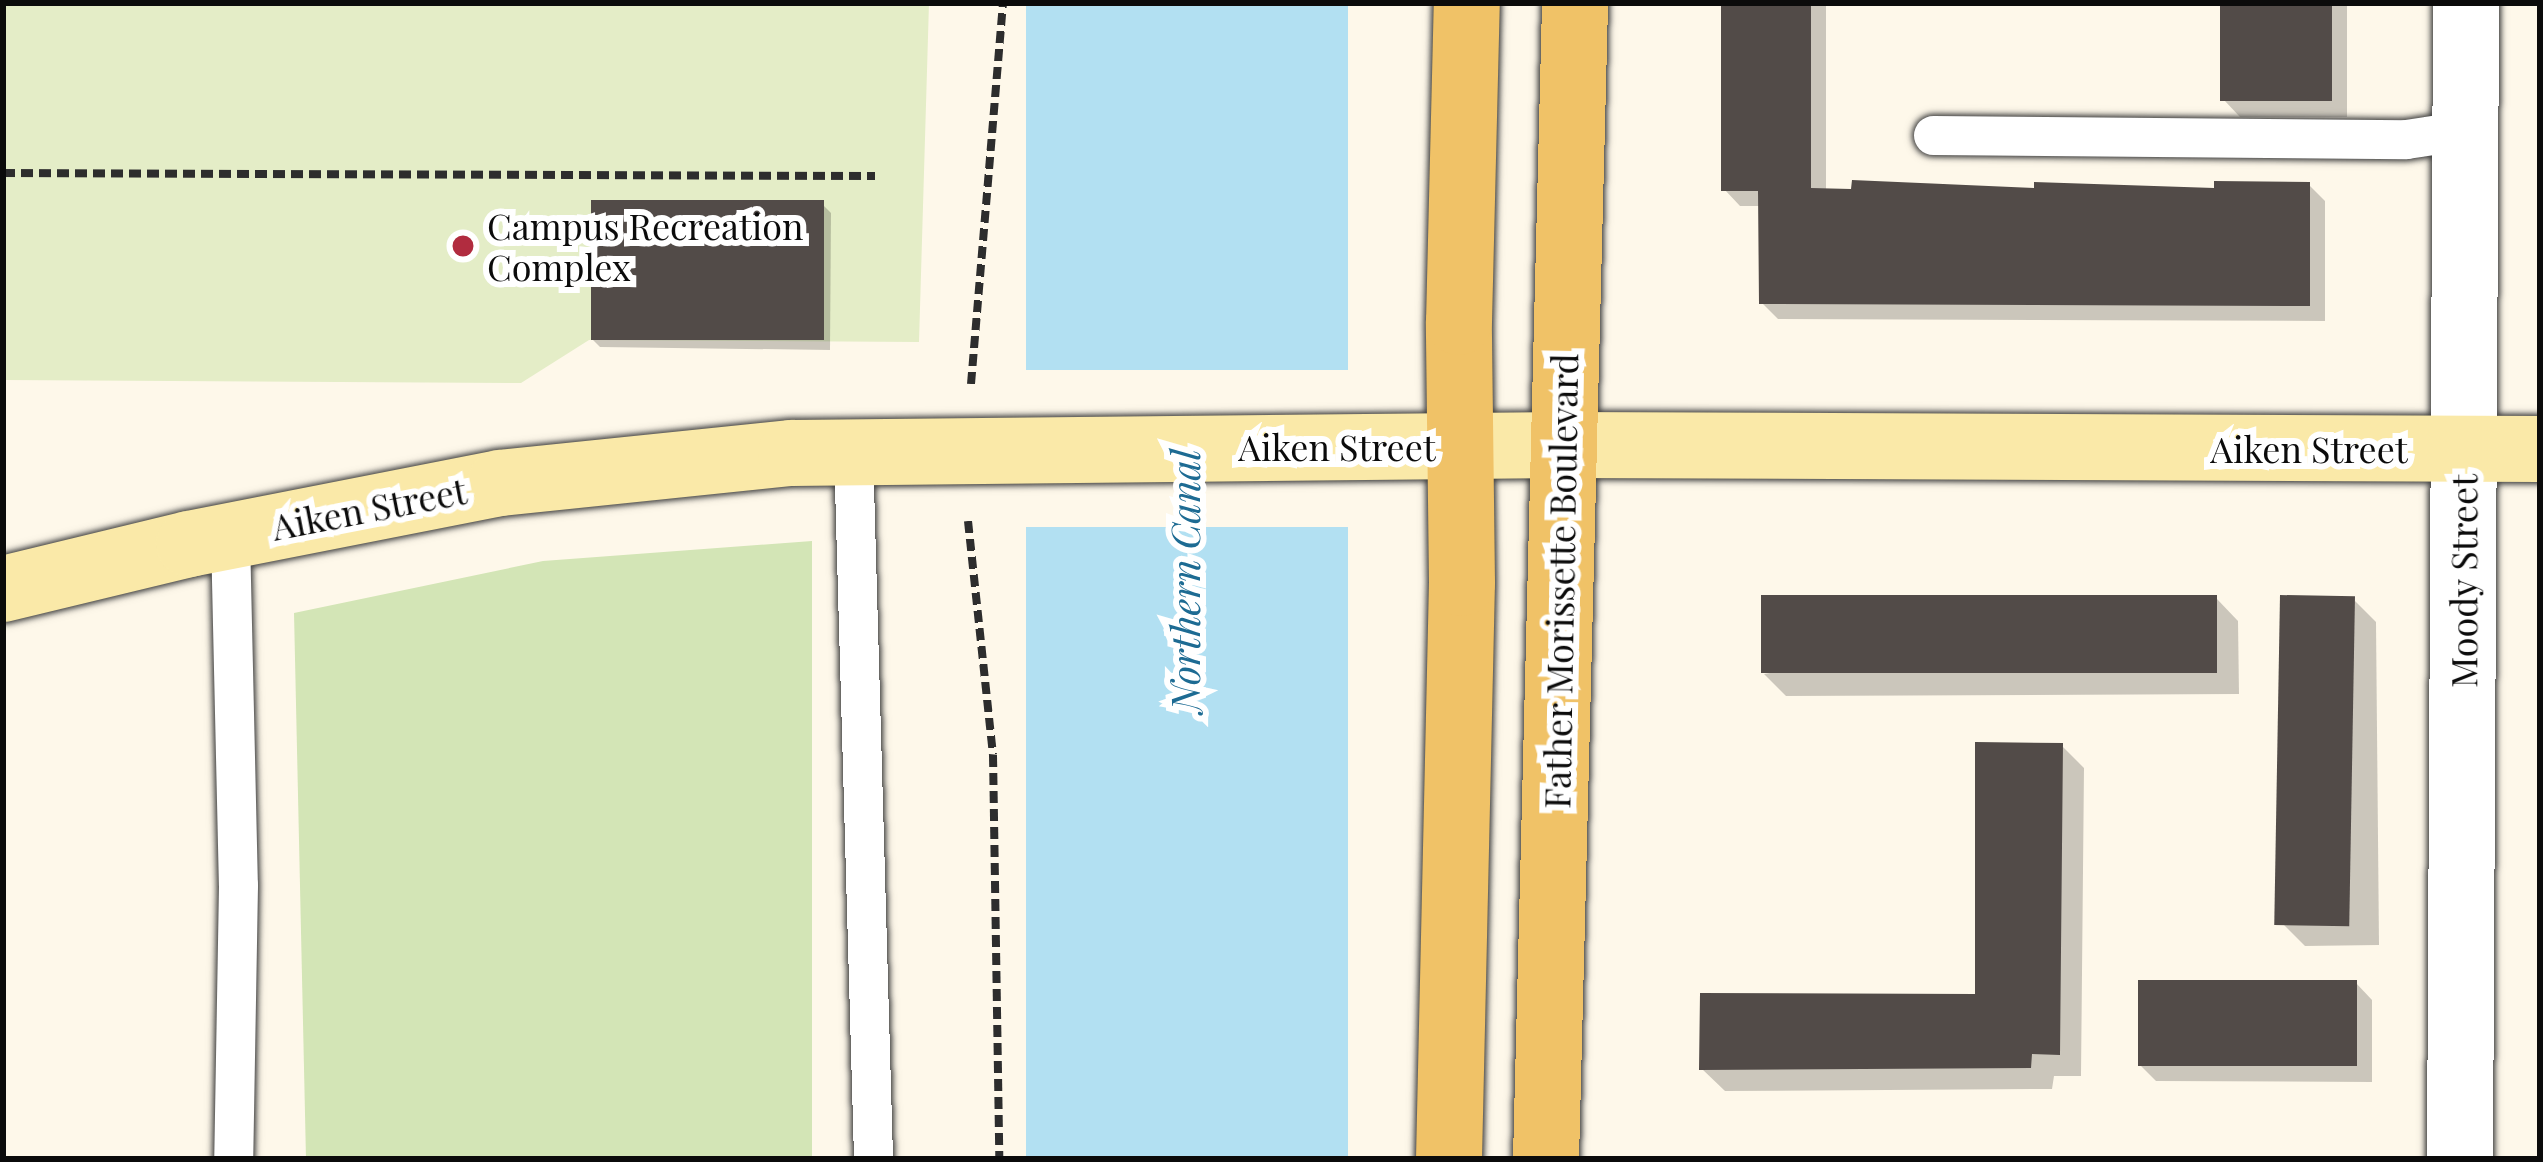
<!DOCTYPE html>
<style>
body{margin:0}
#map{position:relative;width:2543px;height:1162px;overflow:hidden;background:#fef8ea;font-family:"Playfair Display",serif}
div>[style]{position:absolute}
[style*='--x']{left:calc(var(--x)*1px);top:calc(var(--y)*1px);width:calc(var(--w)*1px);rotate:calc(var(--a)*1deg)}
.green>*{inset:0;background:#d3e5b6}
.pitch>*{inset:0;background:#e4edc7}
.water>*{inset:0;background:#b2e0f2;transform-origin:0 0}
.pier>*{inset:0;background:#fef8ea;transform-origin:0 0}
.shadow>*{inset:0;background:#0003}
.building>*{inset:0;background:#524b48;transform-origin:0 0}
.path>*{height:8px;margin-top:-4px;transform-origin:0;background:repeating-linear-gradient(90deg,#2d2d2d 0 12px,transparent 0 18px)}
.roads{filter:drop-shadow(0 0 3px #3e3e3e) drop-shadow(0 0 3px #3e3e3e)}
.service>*{height:39px;margin:-19.5px;padding:0 19.5px;transform-origin:19.5px;border-radius:19.5px;background:#fff}
.minor>*{height:66px;margin:-33px;padding:0 33px;transform-origin:33px;border-radius:33px;background:#fff}
.secondary>*{height:66px;margin:-33px;padding:0 33px;transform-origin:33px;border-radius:33px;background:#fae9a8}
.primary>*{height:66px;margin:-33px;padding:0 33px;transform-origin:33px;border-radius:33px;background:#f0c267}
.dots>*{width:33px;height:33px;translate:-50% -50%;box-sizing:border-box;border:6px solid #fff;border-radius:50%}
span{translate:-50% -50%;white-space:nowrap;text-align:center;line-height:1.15;-webkit-text-stroke:12px #fff;paint-order:stroke}
.poi-label{font-size:36px;color:#0b0b0b}
.left{translate:0 -50%;text-align:left}
.street-label{font-size:36px;color:#0b0b0b}
.water-label{font-size:39px;color:#1d6b93;font-style:italic}
.frame{position:absolute;inset:0;border:6px solid #0b0b0b;pointer-events:none}
</style>
<div id="map">
<div class="green">
<i style="clip-path:polygon(812px 541px,812px 1159px,306px 1159px,294px 613px,543px 561px)"></i>
</div>
<div class="pitch">
<i style="clip-path:polygon(3px 3px,929px 3px,919px 342px,589px 340px,521px 383px,3px 380px)"></i>
</div>
<div class="water">
<i style="left:1026px;top:3px;width:322px;height:1156px"></i>
</div>
<div class="pier">
<i style="left:1019px;top:370px;width:334px;height:157px"></i>
</div>
<div class="shadow">
<i style="clip-path:polygon(1724px 3px,1826px 3px,1826px 191px,1854px 192px,1855px 183px,1945px 184px,1952px 190px,2217px 191px,2309px 185px,2325px 201px,2325px 321px,1778px 319px,1762px 303px,1761px 206px,1740px 206px,1724px 189px)"></i>
<i style="clip-path:polygon(2223px 3px,2347px 3px,2347px 117px,2240px 117px,2224px 100px)"></i>
<i style="clip-path:polygon(823px 205px,831px 213px,830px 350px,600px 347px,592px 339px)"></i>
<i style="clip-path:polygon(2216px 598px,2238px 621px,2239px 694px,1786px 696px,1764px 674px)"></i>
<i style="clip-path:polygon(2353px 599px,2376px 622px,2379px 945px,2305px 946px,2282px 923px)"></i>
<i style="clip-path:polygon(2062px 746px,2084px 768px,2081px 1076px,2054px 1076px,2052px 1089px,1725px 1091px,1702px 1069px,1978px 997px)"></i>
<i style="clip-path:polygon(2356px 983px,2372px 1000px,2372px 1082px,2156px 1081px,2140px 1065px)"></i>
</div>
<div class="building">
<i style="clip-path:polygon(1721px 3px,1811px 3px,1811px 188px,1851px 189px,1852px 180px,2034px 188px,2034px 182px,2214px 188px,2214px 181px,2310px 182px,2310px 306px,1759px 304px,1758px 191px,1721px 191px)"></i>
<i style="left:2220px;top:3px;width:112px;height:98px"></i>
<i style="left:591px;top:200px;width:233px;height:140px"></i>
<i style="left:2217px;top:595px;width:78px;height:456px;rotate:90deg"></i>
<i style="left:2280px;top:595px;width:75px;height:330px;rotate:1deg"></i>
<i style="clip-path:polygon(1975px 742px,2063px 743px,2060px 1055px,2032px 1054px,2031px 1068px,1699px 1070px,1700px 993px,1975px 994px)"></i>
<i style="left:2138px;top:980px;width:219px;height:86px"></i>
</div>
<div class="path">
<i style="--x:3;--y:173;--w:872;--a:0.2"></i>
<i style="--x:971;--y:384;--w:382;--a:-85.2"></i>
<i style="--x:968;--y:521;--w:235;--a:83.9"></i>
<i style="--x:993;--y:755;--w:404;--a:89.1"></i>
</div>
<div class="roads">
<div class="service">
<i style="--x:1933;--y:135;--w:473;--a:0.5"></i>
<i style="--x:2406;--y:139;--w:60;--a:-8.7"></i>
<i style="--x:853;--y:450;--w:709;--a:88.38"></i>
<i style="--x:230;--y:536;--w:349;--a:88.7"></i>
<i style="--x:238;--y:885;--w:274;--a:91"></i>
</div>
<div class="minor">
<i style="--x:2460;--y:1159;--w:1156;--a:-89.7"></i>
</div>
<div class="secondary">
<i style="--x:3;--y:589;--w:191;--a:-13.6"></i>
<i style="--x:189;--y:544;--w:317;--a:-11.1"></i>
<i style="--x:500;--y:483;--w:293;--a:-5.9"></i>
<i style="--x:791;--y:453;--w:772;--a:-0.59"></i>
<i style="--x:1563;--y:445;--w:977;--a:0.23"></i>
</div>
<div class="primary">
<i style="--x:1449;--y:1159;--w:576;--a:-88.71"></i>
<i style="--x:1462;--y:583;--w:261;--a:-90.7"></i>
<i style="--x:1459;--y:322;--w:319;--a:-88.6"></i>
<i style="--x:1546;--y:1159;--w:1156;--a:-88.56"></i>
</div>
</div>
<div class="dots">
<i style="left:463px;top:246px;background:#b12c3f"></i>
</div>
<div class="poi-label">
<span class="left" style="left:487px;top:246px">Campus Recreation<br>Complex</span>
</div>
<div class="street-label">
<span style="left:1337px;top:447px">Aiken Street</span>
<span style="left:2309px;top:449px">Aiken Street</span>
<span style="left:369px;top:508px;rotate:-11deg">Aiken Street</span>
<span style="left:1560px;top:581px;rotate:-89deg">Father Morissette Boulevard</span>
<span style="left:2463px;top:581px;rotate:-90deg">Moody Street</span>
</div>
<div class="water-label">
<span style="left:1184px;top:581px;rotate:-90deg">Northern Canal</span>
</div>
<div class="frame"></div>
</div>
